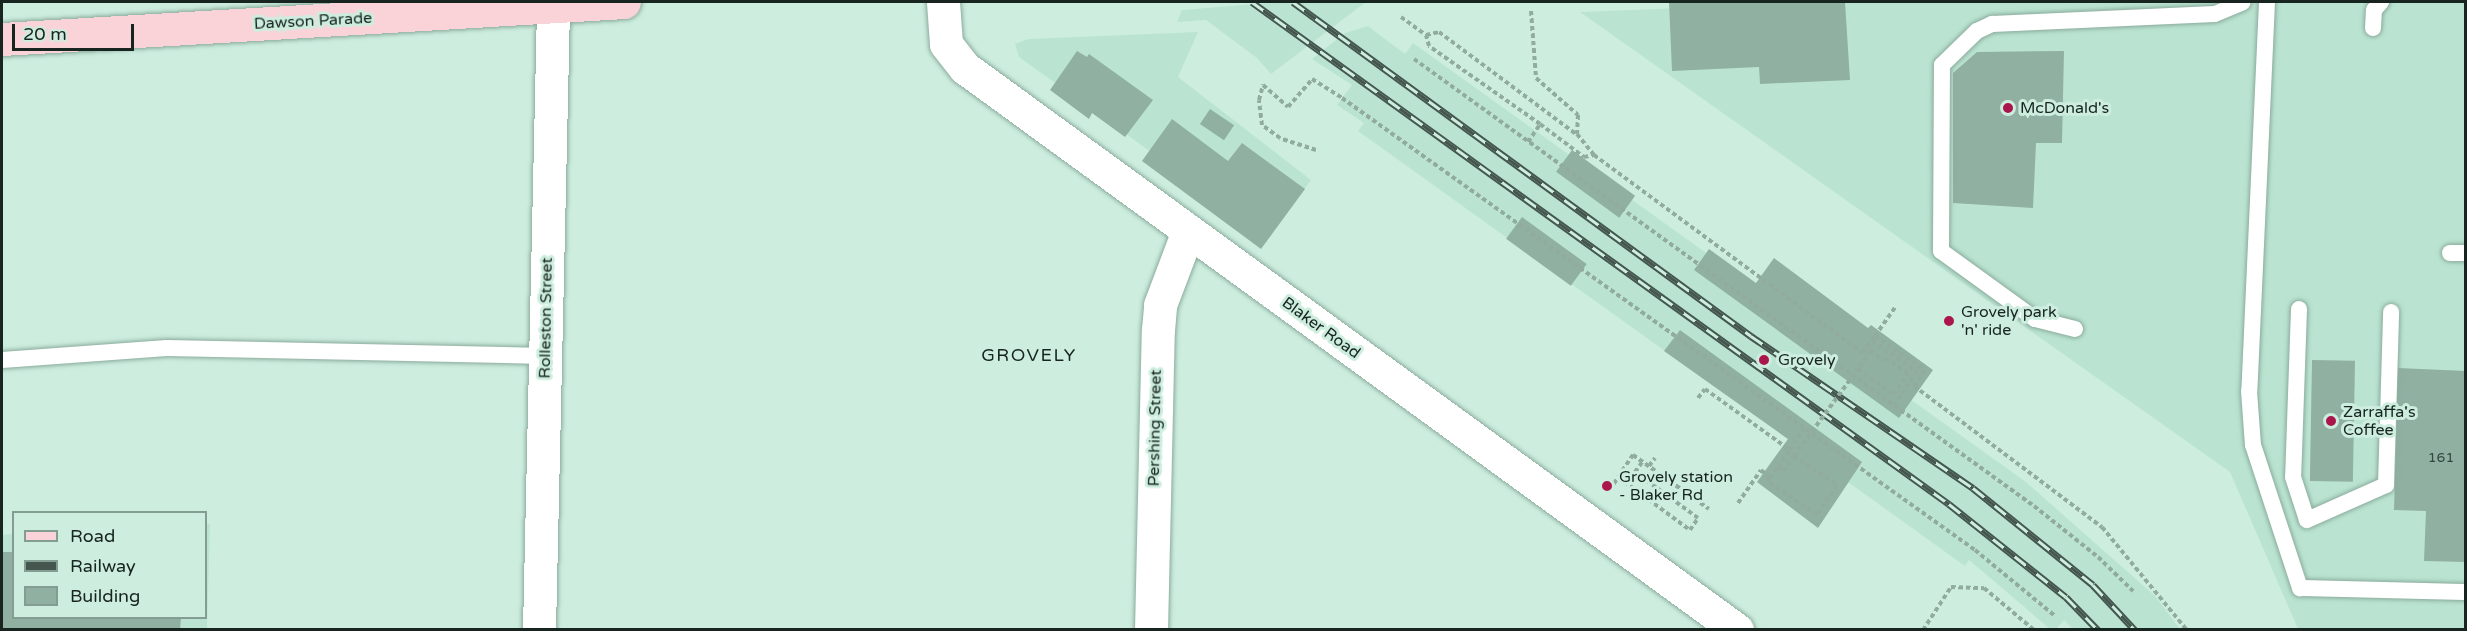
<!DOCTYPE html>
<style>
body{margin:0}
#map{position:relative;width:2467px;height:631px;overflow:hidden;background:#cdeedf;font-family:"Varela Round",sans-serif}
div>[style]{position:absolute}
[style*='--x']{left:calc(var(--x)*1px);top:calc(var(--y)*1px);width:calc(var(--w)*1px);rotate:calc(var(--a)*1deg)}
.built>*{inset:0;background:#bae4d1}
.building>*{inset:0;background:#90b0a2;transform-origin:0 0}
.path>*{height:4px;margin-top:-2px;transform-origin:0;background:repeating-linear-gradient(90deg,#91ab9f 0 4.5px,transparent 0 7.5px)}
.roads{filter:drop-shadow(0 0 2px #8bab9d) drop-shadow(0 0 2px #8bab9d)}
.service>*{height:16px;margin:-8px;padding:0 8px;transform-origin:8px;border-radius:8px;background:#fff}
.minor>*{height:33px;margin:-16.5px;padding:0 16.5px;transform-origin:16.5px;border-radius:16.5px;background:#fff}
.tertiary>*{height:33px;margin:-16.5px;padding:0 16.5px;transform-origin:16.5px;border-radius:16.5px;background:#fff}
.primary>*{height:33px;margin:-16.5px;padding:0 16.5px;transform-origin:16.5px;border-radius:16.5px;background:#fad3d9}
.rail>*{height:7px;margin-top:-3.5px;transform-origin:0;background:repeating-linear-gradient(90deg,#cdeedf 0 14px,#44564e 0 28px);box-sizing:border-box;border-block:2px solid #44564e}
.path-bridge>*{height:4px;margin-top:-2px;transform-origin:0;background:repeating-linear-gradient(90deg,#91ab9f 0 4.5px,transparent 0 7.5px)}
.dots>*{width:16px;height:16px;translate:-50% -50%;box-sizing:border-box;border:3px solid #cdeedf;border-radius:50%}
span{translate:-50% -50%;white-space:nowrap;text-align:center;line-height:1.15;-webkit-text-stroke:6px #cdeedf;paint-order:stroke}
.number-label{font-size:14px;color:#354740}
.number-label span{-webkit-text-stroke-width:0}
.street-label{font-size:16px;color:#17241f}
.poi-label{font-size:16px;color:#17241f}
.left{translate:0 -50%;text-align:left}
.neighbourhood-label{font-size:18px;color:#17241f;letter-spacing:1.5px}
.frame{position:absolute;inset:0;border:3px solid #17241f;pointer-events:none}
.legend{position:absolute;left:12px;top:511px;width:195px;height:108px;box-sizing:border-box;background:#cdeedf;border:2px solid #849d92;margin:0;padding:8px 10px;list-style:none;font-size:18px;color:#17241f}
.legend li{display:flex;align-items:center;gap:12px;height:30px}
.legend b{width:30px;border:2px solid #849d92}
.scale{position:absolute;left:12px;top:24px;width:122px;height:27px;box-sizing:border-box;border:3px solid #17241f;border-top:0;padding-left:8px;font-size:18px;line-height:21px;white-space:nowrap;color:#17241f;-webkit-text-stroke:4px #cdeedf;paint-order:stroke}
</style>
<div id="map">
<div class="built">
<i style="clip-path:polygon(1278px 2px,1366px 2px,1271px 74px,1257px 58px,1206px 20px,1177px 22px,1182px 10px)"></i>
<i style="clip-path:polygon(1829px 2px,2465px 2px,2465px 629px,2298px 629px,2230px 472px,1580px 12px)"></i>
<i style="clip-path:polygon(1368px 26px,1405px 54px,1413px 43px,2026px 482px,2155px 596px,2180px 629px,2073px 629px,2064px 620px,2056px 629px,2050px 629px,1969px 560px,1965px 566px,1358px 131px,1364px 123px,1337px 105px,1352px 85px,1312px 59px,1345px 33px)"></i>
<i style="clip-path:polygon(1198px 32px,1178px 77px,1311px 180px,1269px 237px,1019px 57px,1015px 44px,1028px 39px)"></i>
<i style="clip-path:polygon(206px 524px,210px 524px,207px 629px,2px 630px,2px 535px,13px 534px,14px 618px,206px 618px)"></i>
</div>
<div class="building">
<i style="clip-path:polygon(1669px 2px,1845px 2px,1850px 80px,1760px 84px,1759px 67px,1672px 71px)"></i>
<i style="clip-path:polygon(1077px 51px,1087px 57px,1089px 54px,1153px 100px,1125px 137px,1092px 113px,1089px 119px,1050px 90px)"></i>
<i style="clip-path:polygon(2064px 51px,2062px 143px,2036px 143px,2033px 208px,1953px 203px,1953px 73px,1977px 52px)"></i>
<i style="left:1210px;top:109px;width:29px;height:18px;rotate:34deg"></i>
<i style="clip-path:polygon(1172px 119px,1228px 161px,1242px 143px,1305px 189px,1261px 249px,1142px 161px)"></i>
<i style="left:1572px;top:150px;width:78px;height:27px;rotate:36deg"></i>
<i style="left:1522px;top:217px;width:80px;height:27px;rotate:36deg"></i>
<i style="clip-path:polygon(1709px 249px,1756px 283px,1774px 258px,1868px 328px,1871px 325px,1933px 370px,1899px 418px,1694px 270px)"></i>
<i style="clip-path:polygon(1680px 330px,1862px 462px,1818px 528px,1757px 482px,1788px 439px,1664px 351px)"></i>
<i style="left:2312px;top:360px;width:43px;height:121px;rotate:1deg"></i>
<i style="clip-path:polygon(2398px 368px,2466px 371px,2466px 562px,2424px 561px,2426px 511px,2394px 510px)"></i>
<i style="clip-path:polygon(2px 552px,14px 552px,14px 618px,181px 618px,180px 630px,2px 630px)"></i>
</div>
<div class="path">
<i style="--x:1531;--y:11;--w:67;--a:85.7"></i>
<i style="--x:1536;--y:78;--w:56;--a:41.4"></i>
<i style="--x:1578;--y:115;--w:19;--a:93"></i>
<i style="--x:1577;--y:134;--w:27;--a:51"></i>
<i style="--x:1594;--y:155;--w:334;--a:36.4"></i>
<i style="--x:1863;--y:353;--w:21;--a:-55"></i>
<i style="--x:1875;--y:336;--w:60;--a:34.2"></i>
<i style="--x:1925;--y:370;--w:19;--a:125"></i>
<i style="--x:1914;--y:386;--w:235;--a:36.9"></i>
<i style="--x:2102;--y:527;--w:134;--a:50.5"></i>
<i style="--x:1401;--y:17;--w:31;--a:36"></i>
<i style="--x:1414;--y:59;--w:764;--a:35.79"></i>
<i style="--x:2034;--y:506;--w:82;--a:38.6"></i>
<i style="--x:2098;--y:557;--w:49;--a:44.2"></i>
<i style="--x:1540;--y:124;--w:55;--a:36.9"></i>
<i style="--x:1584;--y:157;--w:10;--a:-11"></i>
<i style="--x:1528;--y:142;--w:22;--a:-56"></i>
<i style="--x:1540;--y:124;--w:136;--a:-144.9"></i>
<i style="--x:1429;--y:46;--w:11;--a:-105"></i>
<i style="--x:1426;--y:35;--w:13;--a:-13"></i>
<i style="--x:1439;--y:32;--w:171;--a:36.7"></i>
<i style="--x:1316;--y:150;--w:38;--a:-162"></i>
<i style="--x:1280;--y:138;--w:22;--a:-144"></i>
<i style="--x:1262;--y:125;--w:25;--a:-97"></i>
<i style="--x:1259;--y:100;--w:16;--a:-75"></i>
<i style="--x:1263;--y:85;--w:33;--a:41"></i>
<i style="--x:1288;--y:107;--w:37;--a:-49"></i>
<i style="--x:1312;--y:79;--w:36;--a:32"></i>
<i style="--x:1342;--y:98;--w:778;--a:35.53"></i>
<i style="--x:1975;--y:550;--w:104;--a:39.5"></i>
<i style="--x:1875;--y:336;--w:35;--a:-55"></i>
<i style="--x:1872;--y:341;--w:54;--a:33.7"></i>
<i style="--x:1917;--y:371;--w:42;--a:123.3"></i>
<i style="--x:1870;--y:350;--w:18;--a:38"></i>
<i style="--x:1871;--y:351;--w:22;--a:126"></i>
<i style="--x:1858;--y:369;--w:44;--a:35.8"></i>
<i style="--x:1894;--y:395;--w:26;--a:-58"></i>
<i style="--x:1908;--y:373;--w:27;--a:-147"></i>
<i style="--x:1698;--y:398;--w:11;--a:-52"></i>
<i style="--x:1705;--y:389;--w:105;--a:35.7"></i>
<i style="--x:1649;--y:466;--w:10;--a:-53"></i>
<i style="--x:1778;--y:467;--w:6;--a:39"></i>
<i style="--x:1783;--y:471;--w:19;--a:-54"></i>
<i style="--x:1794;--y:456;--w:52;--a:34"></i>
<i style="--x:1837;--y:485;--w:36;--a:124"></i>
<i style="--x:1817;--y:515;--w:60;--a:-145.8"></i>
<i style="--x:1767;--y:481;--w:4;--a:-45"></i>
<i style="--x:1770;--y:478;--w:14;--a:-54"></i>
<i style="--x:1778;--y:467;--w:21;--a:-55"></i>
<i style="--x:1790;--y:450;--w:26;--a:-58"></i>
<i style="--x:1618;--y:477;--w:27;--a:-56"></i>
<i style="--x:1633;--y:455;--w:93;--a:35.4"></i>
<i style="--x:1610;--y:490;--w:15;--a:-58"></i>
<i style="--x:1618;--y:477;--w:89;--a:36.4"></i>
<i style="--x:1690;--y:530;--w:14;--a:-56"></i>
<i style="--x:1698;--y:518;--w:78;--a:-143.9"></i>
<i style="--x:1635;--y:472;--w:14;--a:-54"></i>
<i style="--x:1738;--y:503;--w:40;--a:-55.1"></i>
<i style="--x:1761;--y:470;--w:12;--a:42"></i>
<i style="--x:1923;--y:630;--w:51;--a:-56.9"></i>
<i style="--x:1951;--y:587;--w:33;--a:2"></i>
<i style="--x:1984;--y:588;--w:65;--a:40"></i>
</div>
<div class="roads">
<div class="service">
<i style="--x:2267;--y:2;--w:389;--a:92.6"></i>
<i style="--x:2249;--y:391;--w:54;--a:85.8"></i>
<i style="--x:2253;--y:445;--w:151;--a:71.8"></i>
<i style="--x:2300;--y:588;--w:166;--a:1.4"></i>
<i style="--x:2373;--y:28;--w:18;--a:-87"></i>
<i style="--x:2374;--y:10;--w:11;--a:-49"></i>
<i style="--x:2450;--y:253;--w:16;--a:0"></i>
<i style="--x:2299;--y:309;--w:168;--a:92"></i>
<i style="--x:2293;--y:477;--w:45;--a:72"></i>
<i style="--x:2307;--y:520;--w:86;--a:-23.9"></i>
<i style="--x:2386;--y:485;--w:173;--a:-88.3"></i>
<i style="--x:2075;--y:329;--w:41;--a:-166"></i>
<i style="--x:2035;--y:319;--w:116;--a:-144.1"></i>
<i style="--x:1941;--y:251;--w:186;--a:-89.7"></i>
<i style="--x:1942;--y:65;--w:49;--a:-44.2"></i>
<i style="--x:1977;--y:31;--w:17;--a:-25"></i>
<i style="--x:1992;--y:24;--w:223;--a:-2.6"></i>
<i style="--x:2215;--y:14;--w:30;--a:-23"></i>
<i style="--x:2;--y:360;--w:165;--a:-4.2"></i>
<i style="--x:167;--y:348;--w:378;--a:1.2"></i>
</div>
<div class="minor">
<i style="--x:539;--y:630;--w:624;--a:-88.71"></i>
<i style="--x:1151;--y:630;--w:300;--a:-88.7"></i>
<i style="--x:1158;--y:330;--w:25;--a:-85"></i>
<i style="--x:1160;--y:305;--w:79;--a:-69.3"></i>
</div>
<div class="tertiary">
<i style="--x:943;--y:2;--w:42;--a:85.9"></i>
<i style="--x:946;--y:44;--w:31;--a:52"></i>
<i style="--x:965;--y:68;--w:955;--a:36.05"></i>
</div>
<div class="primary">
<i style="--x:2;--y:39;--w:623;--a:-3.4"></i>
</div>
</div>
<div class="rail">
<i style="--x:1252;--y:2;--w:859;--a:35.76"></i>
<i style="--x:1949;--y:504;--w:149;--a:38.5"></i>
<i style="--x:2066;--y:597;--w:46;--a:45.9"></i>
<i style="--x:1293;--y:2;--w:567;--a:36.1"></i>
<i style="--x:1751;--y:336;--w:269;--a:34.4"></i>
<i style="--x:1973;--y:488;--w:154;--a:38.9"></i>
<i style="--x:2093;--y:585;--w:62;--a:47"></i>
</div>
<div class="path-bridge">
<i style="--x:1794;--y:456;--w:108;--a:-53.7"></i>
</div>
<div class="dots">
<i style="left:2008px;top:108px;background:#aa164b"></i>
<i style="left:1949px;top:321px;background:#aa164b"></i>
<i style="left:1764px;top:360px;background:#aa164b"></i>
<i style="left:2331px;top:421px;background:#aa164b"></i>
<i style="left:1607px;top:486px;background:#aa164b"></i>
</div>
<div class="number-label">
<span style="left:2441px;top:458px">161</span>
</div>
<div class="street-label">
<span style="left:313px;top:21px;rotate:-3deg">Dawson Parade</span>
<span style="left:546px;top:318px;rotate:-89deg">Rolleston Street</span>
<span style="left:1321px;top:328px;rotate:36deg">Blaker Road</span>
<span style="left:1155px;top:428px;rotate:-89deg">Pershing Street</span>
</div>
<div class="poi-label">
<span class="left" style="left:2020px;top:108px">McDonald's</span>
<span class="left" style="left:1961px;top:321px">Grovely park<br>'n' ride</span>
<span class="left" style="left:1778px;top:360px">Grovely</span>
<span class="left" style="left:2343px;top:421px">Zarraffa's<br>Coffee</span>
<span class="left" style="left:1619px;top:486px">Grovely station<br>- Blaker Rd</span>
</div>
<div class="neighbourhood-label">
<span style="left:1029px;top:355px">GROVELY</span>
</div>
<div class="frame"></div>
<ul class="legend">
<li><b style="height:8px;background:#fad3d9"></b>Road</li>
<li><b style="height:8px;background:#44564e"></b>Railway</li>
<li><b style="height:16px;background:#90b0a2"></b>Building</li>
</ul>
<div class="scale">20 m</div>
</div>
